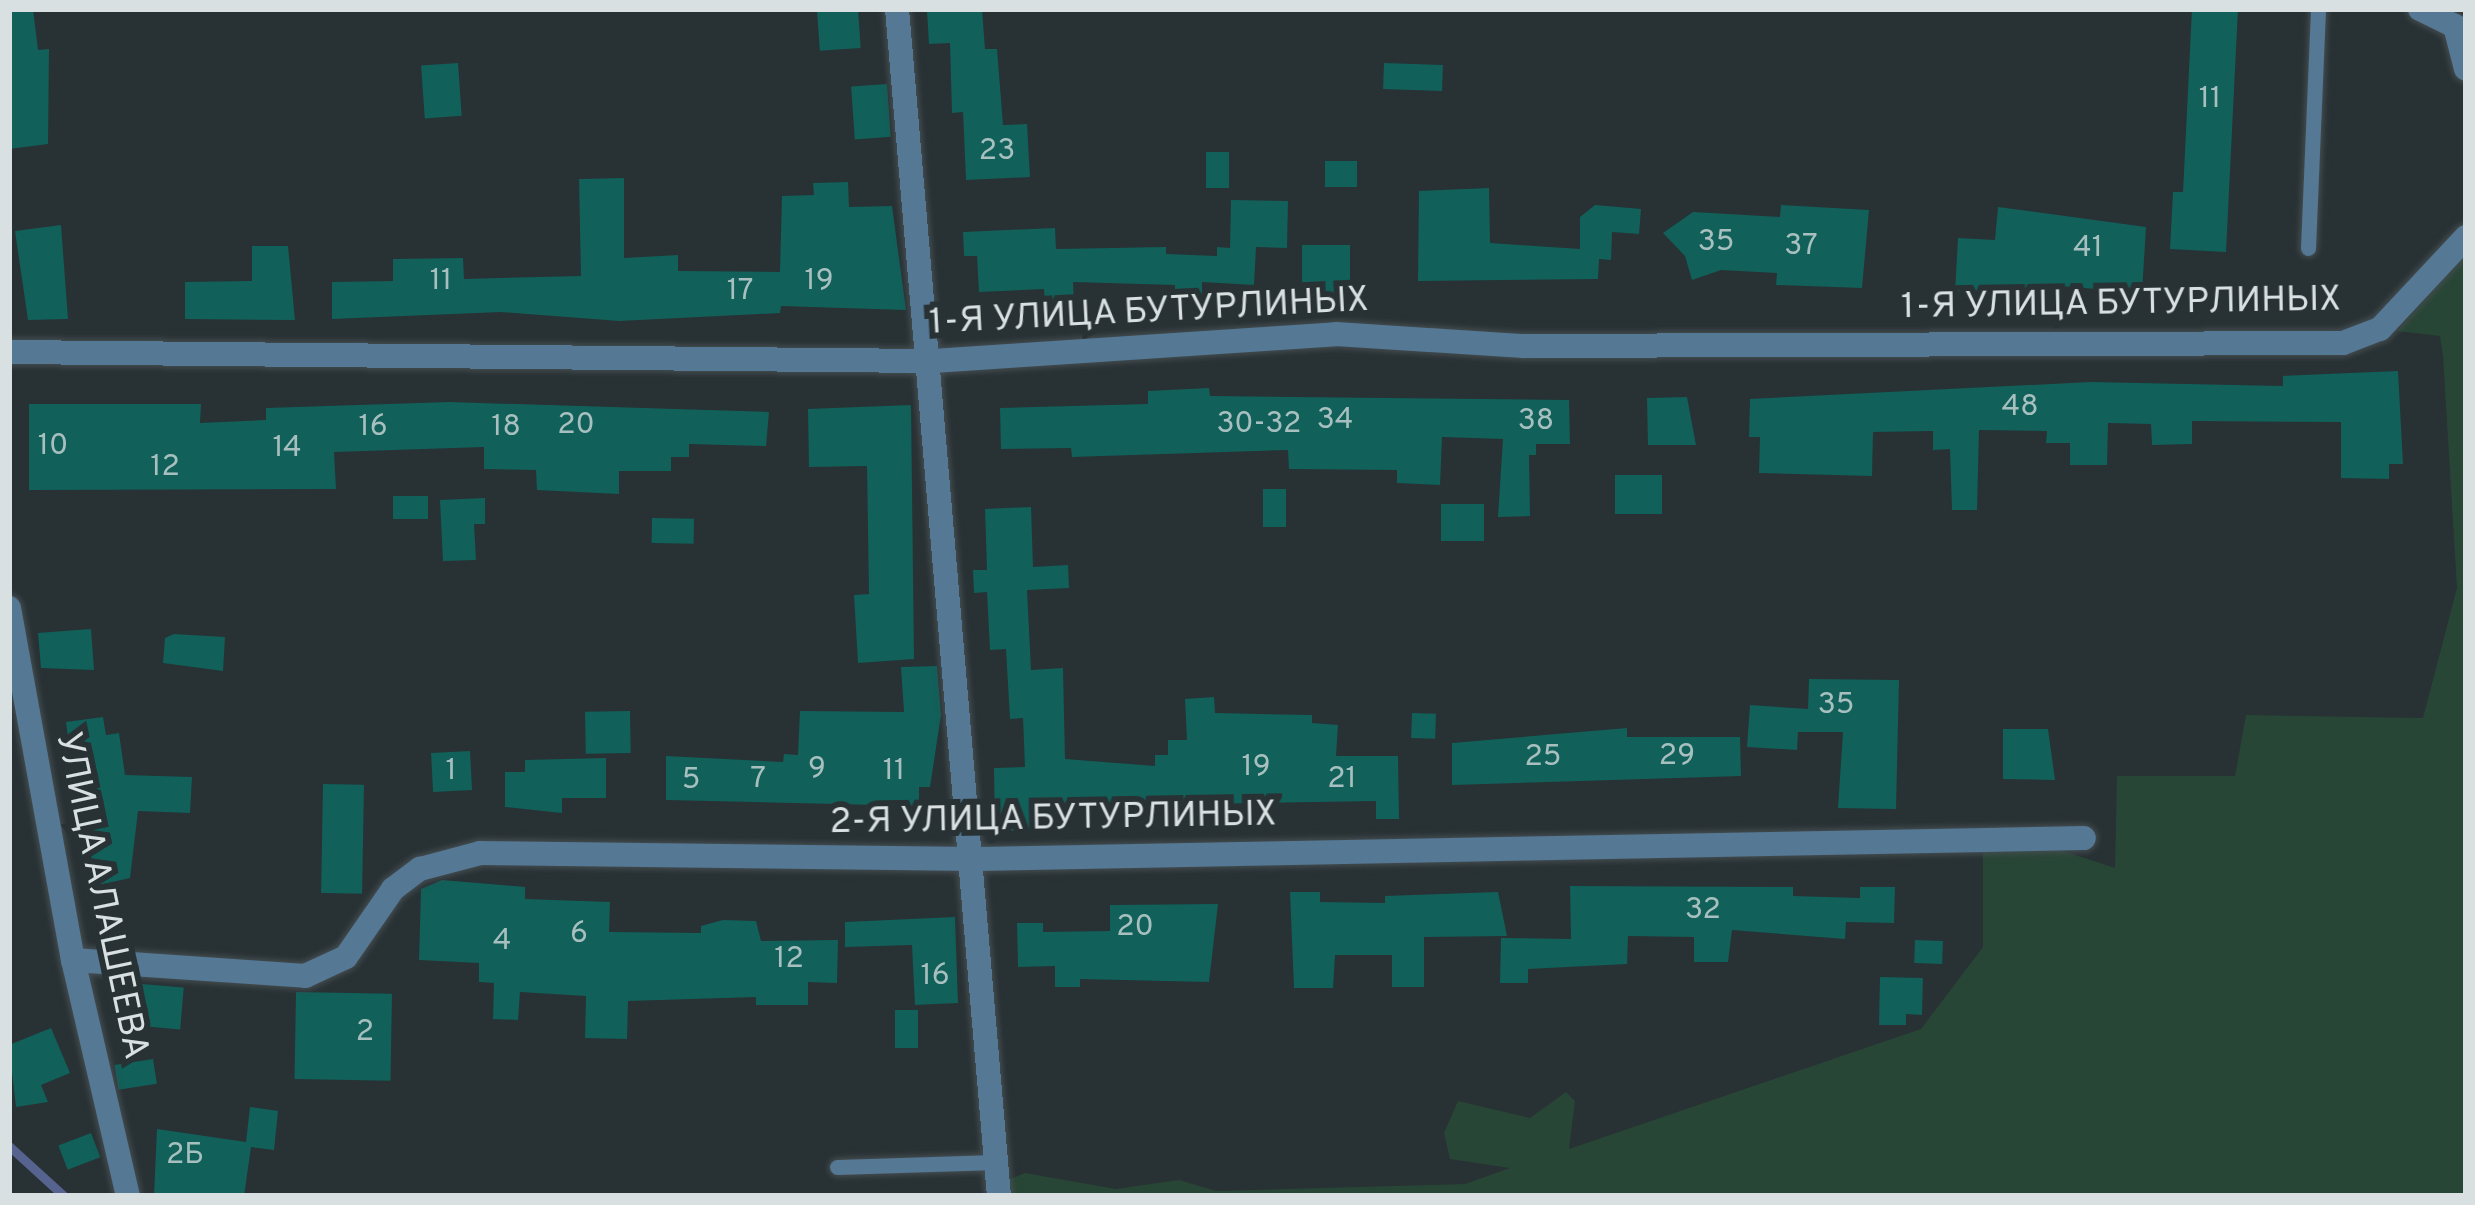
<!DOCTYPE html>
<meta charset="utf-8">
<style>
body{margin:0}
#map{position:relative;width:2475px;height:1205px;overflow:hidden;background:#283134;font-family:Overpass,sans-serif}
div>[style]{position:absolute}
[style*='--x']{left:calc(var(--x)*1px);top:calc(var(--y)*1px);width:calc(var(--w)*1px);rotate:calc(var(--a)*1deg)}
.green>*{inset:0;background:#284636}
.stream>*{height:9px;margin:-4.5px;padding:0 4.5px;transform-origin:4.5px;border-radius:4.5px;background:#56638f}
.building>*{inset:0;background:#11605a;transform-origin:0 0}
.roads{filter:drop-shadow(0 0 3px #444d50) drop-shadow(0 0 3px #444d50)}
.service>*{height:15px;margin:-7.5px;padding:0 7.5px;transform-origin:7.5px;border-radius:7.5px;background:#557895}
.minor>*{height:24px;margin:-12px;padding:0 12px;transform-origin:12px;border-radius:12px;background:#557895}
span{translate:-50% -50%;white-space:nowrap;text-align:center;line-height:1.15;-webkit-text-stroke:12px #283134;paint-order:stroke}
.number-label{font-size:30px;color:#a7c0bf}
.number-label span{-webkit-text-stroke-width:0}
.street-label{font-size:36px;color:#d9e0e1}
.frame{position:absolute;inset:0;border:12px solid #d9e0e1;pointer-events:none}
</style>
<div id="map">
<div class="green">
<i style="clip-path:polygon(2466px 253px,2466px 1196px,1005px 1196px,1008px 1180px,1025px 1173px,1116px 1189px,1179px 1180px,1216px 1191px,1465px 1184px,1510px 1168px,1450px 1159px,1444px 1133px,1458px 1101px,1530px 1118px,1566px 1092px,1575px 1101px,1569px 1149px,1921px 1029px,1983px 947px,1983px 850px,2051px 847px,2115px 868px,2117px 776px,2235px 776px,2246px 715px,2423px 718px,2457px 588px,2443px 356px,2440px 336px,2397px 331px)"></i>
</div>
<div class="stream">
<i style="--x:9;--y:1146;--w:74;--a:42.3"></i>
</div>
<div class="building">
<i style="clip-path:polygon(9px 9px,33px 9px,38px 50px,49px 49px,48px 144px,9px 149px)"></i>
<i style="left:858px;top:9px;width:39px;height:41px;rotate:86deg"></i>
<i style="clip-path:polygon(982px 9px,985px 49px,997px 49px,1003px 125px,1027px 124px,1030px 177px,966px 180px,963px 112px,952px 113px,950px 43px,929px 44px,927px 11px)"></i>
<i style="clip-path:polygon(2192px 9px,2238px 9px,2226px 252px,2170px 249px,2173px 192px,2183px 192px)"></i>
<i style="left:458px;top:63px;width:53px;height:37px;rotate:86deg"></i>
<i style="left:1384px;top:63px;width:59px;height:26px;rotate:2deg"></i>
<i style="left:887px;top:84px;width:53px;height:36px;rotate:86deg"></i>
<i style="left:1206px;top:152px;width:23px;height:36px"></i>
<i style="left:1325px;top:161px;width:32px;height:26px"></i>
<i style="clip-path:polygon(624px 178px,624px 258px,678px 255px,678px 271px,780px 272px,782px 196px,814px 195px,813px 183px,848px 182px,849px 207px,892px 206px,906px 310px,781px 306px,780px 313px,619px 321px,501px 312px,332px 319px,332px 282px,393px 281px,393px 259px,463px 258px,464px 279px,581px 276px,579px 179px)"></i>
<i style="clip-path:polygon(1489px 188px,1490px 243px,1580px 249px,1580px 217px,1595px 205px,1641px 209px,1639px 234px,1612px 232px,1611px 260px,1599px 259px,1598px 279px,1418px 281px,1419px 191px)"></i>
<i style="clip-path:polygon(1231px 200px,1288px 201px,1287px 248px,1256px 247px,1254px 285px,1202px 282px,1202px 299px,1175px 298px,1175px 285px,1073px 282px,1074px 306px,1045px 307px,1044px 289px,979px 292px,977px 256px,964px 256px,963px 232px,1055px 228px,1056px 249px,1166px 247px,1166px 254px,1217px 256px,1217px 247px,1230px 248px)"></i>
<i style="clip-path:polygon(1781px 205px,1869px 210px,1862px 288px,1776px 285px,1777px 273px,1721px 270px,1692px 280px,1685px 256px,1663px 233px,1693px 212px,1780px 217px)"></i>
<i style="clip-path:polygon(1998px 207px,2146px 227px,2142px 293px,2038px 284px,2037px 306px,1955px 291px,1958px 238px,1995px 240px)"></i>
<i style="clip-path:polygon(61px 225px,68px 319px,28px 320px,15px 231px)"></i>
<i style="left:1302px;top:245px;width:48px;height:48px"></i>
<i style="clip-path:polygon(252px 246px,288px 246px,295px 320px,185px 319px,185px 282px,252px 281px)"></i>
<i style="clip-path:polygon(2398px 371px,2403px 464px,2389px 464px,2389px 479px,2341px 478px,2341px 422px,2192px 421px,2192px 444px,2152px 445px,2151px 424px,2108px 423px,2107px 465px,2070px 465px,2070px 443px,2046px 443px,2047px 431px,1979px 430px,1977px 510px,1952px 510px,1950px 449px,1933px 450px,1933px 431px,1873px 432px,1872px 476px,1759px 473px,1760px 437px,1749px 437px,1750px 399px,2090px 382px,2283px 386px,2283px 376px)"></i>
<i style="clip-path:polygon(1209px 388px,1210px 396px,1569px 400px,1570px 444px,1536px 444px,1536px 455px,1529px 455px,1530px 516px,1498px 517px,1503px 439px,1442px 437px,1440px 485px,1397px 483px,1397px 470px,1289px 469px,1288px 450px,1072px 457px,1071px 448px,1001px 449px,1000px 408px,1148px 404px,1148px 391px)"></i>
<i style="clip-path:polygon(1687px 397px,1696px 445px,1648px 445px,1647px 398px)"></i>
<i style="clip-path:polygon(450px 402px,769px 412px,766px 446px,689px 444px,689px 457px,671px 457px,671px 471px,619px 471px,619px 494px,537px 490px,536px 470px,484px 469px,484px 447px,334px 452px,336px 489px,29px 490px,29px 404px,201px 404px,200px 423px,266px 420px,266px 408px)"></i>
<i style="clip-path:polygon(911px 405px,914px 659px,858px 663px,854px 595px,869px 594px,867px 466px,809px 467px,808px 409px)"></i>
<i style="left:1615px;top:475px;width:47px;height:39px"></i>
<i style="left:1286px;top:489px;width:38px;height:23px;rotate:90deg"></i>
<i style="left:428px;top:496px;width:23px;height:35px;rotate:90deg"></i>
<i style="clip-path:polygon(485px 498px,485px 524px,474px 524px,476px 560px,443px 561px,440px 500px)"></i>
<i style="left:1484px;top:504px;width:37px;height:43px;rotate:90deg"></i>
<i style="clip-path:polygon(1031px 507px,1033px 567px,1068px 565px,1069px 588px,1027px 590px,1031px 670px,1063px 668px,1065px 759px,1155px 766px,1155px 755px,1168px 755px,1168px 740px,1187px 740px,1185px 699px,1214px 697px,1215px 713px,1312px 715px,1312px 723px,1338px 725px,1336px 756px,1398px 756px,1399px 819px,1376px 819px,1376px 801px,1199px 804px,1199px 815px,1083px 805px,1083px 812px,1033px 812px,1034px 829px,995px 832px,994px 768px,1025px 767px,1023px 718px,1010px 719px,1006px 649px,990px 650px,987px 592px,974px 593px,973px 570px,987px 570px,985px 509px)"></i>
<i style="left:652px;top:518px;width:42px;height:25px;rotate:1deg"></i>
<i style="clip-path:polygon(91px 629px,94px 670px,41px 668px,38px 633px)"></i>
<i style="clip-path:polygon(174px 634px,225px 637px,223px 671px,163px 663px,165px 638px)"></i>
<i style="clip-path:polygon(937px 666px,941px 715px,930px 787px,919px 787px,919px 806px,666px 800px,666px 756px,783px 762px,784px 754px,798px 755px,800px 711px,904px 712px,901px 667px)"></i>
<i style="clip-path:polygon(1809px 679px,1899px 680px,1896px 809px,1838px 808px,1843px 732px,1798px 732px,1797px 750px,1747px 747px,1750px 705px,1808px 709px)"></i>
<i style="left:630px;top:711px;width:42px;height:45px;rotate:89deg"></i>
<i style="left:1412px;top:713px;width:24px;height:25px;rotate:2deg"></i>
<i style="clip-path:polygon(103px 717px,106px 735px,119px 733px,125px 775px,192px 777px,190px 813px,138px 811px,130px 878px,94px 886px,83px 766px,72px 767px,66px 722px)"></i>
<i style="clip-path:polygon(1627px 728px,1627px 737px,1740px 737px,1741px 776px,1452px 785px,1452px 743px)"></i>
<i style="clip-path:polygon(2003px 729px,2048px 729px,2055px 780px,2003px 779px)"></i>
<i style="left:470px;top:751px;width:39px;height:39px;rotate:87deg"></i>
<i style="clip-path:polygon(606px 758px,606px 798px,562px 798px,562px 813px,505px 807px,505px 772px,525px 772px,525px 760px)"></i>
<i style="left:323px;top:784px;width:41px;height:109px;rotate:1deg"></i>
<i style="clip-path:polygon(442px 880px,525px 887px,525px 899px,610px 902px,609px 932px,701px 933px,701px 926px,723px 920px,756px 921px,761px 941px,838px 940px,837px 983px,808px 982px,808px 1005px,756px 1005px,756px 997px,628px 1001px,627px 1039px,585px 1038px,586px 996px,520px 992px,518px 1020px,493px 1019px,494px 983px,479px 982px,479px 963px,419px 960px,421px 889px)"></i>
<i style="clip-path:polygon(1570px 886px,1793px 887px,1793px 896px,1860px 898px,1860px 887px,1895px 887px,1894px 923px,1846px 922px,1845px 939px,1732px 930px,1728px 962px,1694px 962px,1694px 937px,1628px 936px,1627px 964px,1528px 969px,1528px 983px,1500px 983px,1501px 938px,1571px 939px)"></i>
<i style="clip-path:polygon(1290px 892px,1320px 892px,1320px 902px,1385px 903px,1385px 896px,1498px 892px,1507px 936px,1424px 937px,1424px 987px,1392px 987px,1392px 955px,1335px 955px,1333px 988px,1294px 988px)"></i>
<i style="clip-path:polygon(1218px 904px,1209px 982px,1080px 979px,1080px 987px,1055px 987px,1055px 966px,1018px 967px,1017px 923px,1043px 923px,1043px 932px,1110px 931px,1110px 905px)"></i>
<i style="clip-path:polygon(955px 917px,958px 1003px,915px 1005px,912px 945px,845px 947px,845px 922px)"></i>
<i style="left:1915px;top:940px;width:28px;height:23px;rotate:2deg"></i>
<i style="clip-path:polygon(1880px 977px,1923px 978px,1922px 1015px,1906px 1014px,1906px 1025px,1879px 1025px)"></i>
<i style="left:131px;top:983px;width:53px;height:42px;rotate:5deg"></i>
<i style="left:296px;top:992px;width:96px;height:87px;rotate:1deg"></i>
<i style="left:895px;top:1010px;width:23px;height:38px"></i>
<i style="clip-path:polygon(51px 1028px,70px 1073px,41px 1085px,48px 1102px,16px 1107px,9px 1045px)"></i>
<i style="left:153px;top:1059px;width:25px;height:39px;rotate:81deg"></i>
<i style="clip-path:polygon(250px 1107px,278px 1111px,274px 1150px,251px 1147px,244px 1196px,154px 1196px,157px 1129px,246px 1142px)"></i>
<i style="left:91px;top:1133px;width:26px;height:35px;rotate:69deg"></i>
</div>
<div class="roads">
<div class="service">
<i style="--x:2308;--y:248;--w:239;--a:-87.6"></i>
<i style="--x:837;--y:1167;--w:160;--a:-1.8"></i>
</div>
<div class="minor">
<i style="--x:897;--y:9;--w:1191;--a:85.09"></i>
<i style="--x:2420;--y:9;--w:39;--a:26"></i>
<i style="--x:2455;--y:26;--w:44;--a:75.7"></i>
<i style="--x:9;--y:352;--w:924;--a:0.56"></i>
<i style="--x:933;--y:361;--w:404;--a:-3.8"></i>
<i style="--x:1336;--y:334;--w:188;--a:3.7"></i>
<i style="--x:1524;--y:346;--w:819;--a:-0.21"></i>
<i style="--x:2343;--y:343;--w:40;--a:-21"></i>
<i style="--x:2380;--y:329;--w:126;--a:-46.9"></i>
<i style="--x:9;--y:608;--w:358;--a:79.7"></i>
<i style="--x:73;--y:960;--w:242;--a:76.9"></i>
<i style="--x:73;--y:960;--w:233;--a:3.9"></i>
<i style="--x:305;--y:976;--w:45;--a:-24.9"></i>
<i style="--x:346;--y:957;--w:83;--a:-55.3"></i>
<i style="--x:393;--y:889;--w:34;--a:-37"></i>
<i style="--x:420;--y:869;--w:62;--a:-14.9"></i>
<i style="--x:480;--y:853;--w:494;--a:0.7"></i>
<i style="--x:974;--y:859;--w:1110;--a:-1.08"></i>
</div>
</div>
<div class="number-label">
<span style="left:2210px;top:100px">11</span>
<span style="left:997px;top:152px">23</span>
<span style="left:1716px;top:243px">35</span>
<span style="left:1801px;top:247px">37</span>
<span style="left:2088px;top:249px">41</span>
<span style="left:441px;top:282px">11</span>
<span style="left:819px;top:282px">19</span>
<span style="left:740px;top:292px">17</span>
<span style="left:2020px;top:408px">48</span>
<span style="left:1335px;top:421px">34</span>
<span style="left:1536px;top:422px">38</span>
<span style="left:1259px;top:425px">30-32</span>
<span style="left:576px;top:426px">20</span>
<span style="left:373px;top:428px">16</span>
<span style="left:506px;top:428px">18</span>
<span style="left:53px;top:447px">10</span>
<span style="left:287px;top:449px">14</span>
<span style="left:165px;top:468px">12</span>
<span style="left:1836px;top:706px">35</span>
<span style="left:1677px;top:757px">29</span>
<span style="left:1543px;top:758px">25</span>
<span style="left:1256px;top:768px">19</span>
<span style="left:817px;top:770px">9</span>
<span style="left:451px;top:772px">1</span>
<span style="left:894px;top:772px">11</span>
<span style="left:758px;top:780px">7</span>
<span style="left:1342px;top:780px">21</span>
<span style="left:691px;top:781px">5</span>
<span style="left:1703px;top:911px">32</span>
<span style="left:1135px;top:928px">20</span>
<span style="left:579px;top:935px">6</span>
<span style="left:502px;top:942px">4</span>
<span style="left:789px;top:960px">12</span>
<span style="left:935px;top:977px">16</span>
<span style="left:365px;top:1033px">2</span>
<span style="left:185px;top:1156px">2Б</span>
</div>
<div class="street-label">
<span style="left:2121px;top:305px;rotate:-1deg">1-Я УЛИЦА БУТУРЛИНЫХ</span>
<span style="left:1149px;top:313px;rotate:-3deg">1-Я УЛИЦА БУТУРЛИНЫХ</span>
<span style="left:1053px;top:820px;rotate:-1deg">2-Я УЛИЦА БУТУРЛИНЫХ</span>
<span style="left:100px;top:896px;rotate:78deg">УЛИЦА АЛАШЕЕВА</span>
</div>
<div class="frame"></div>
</div>
